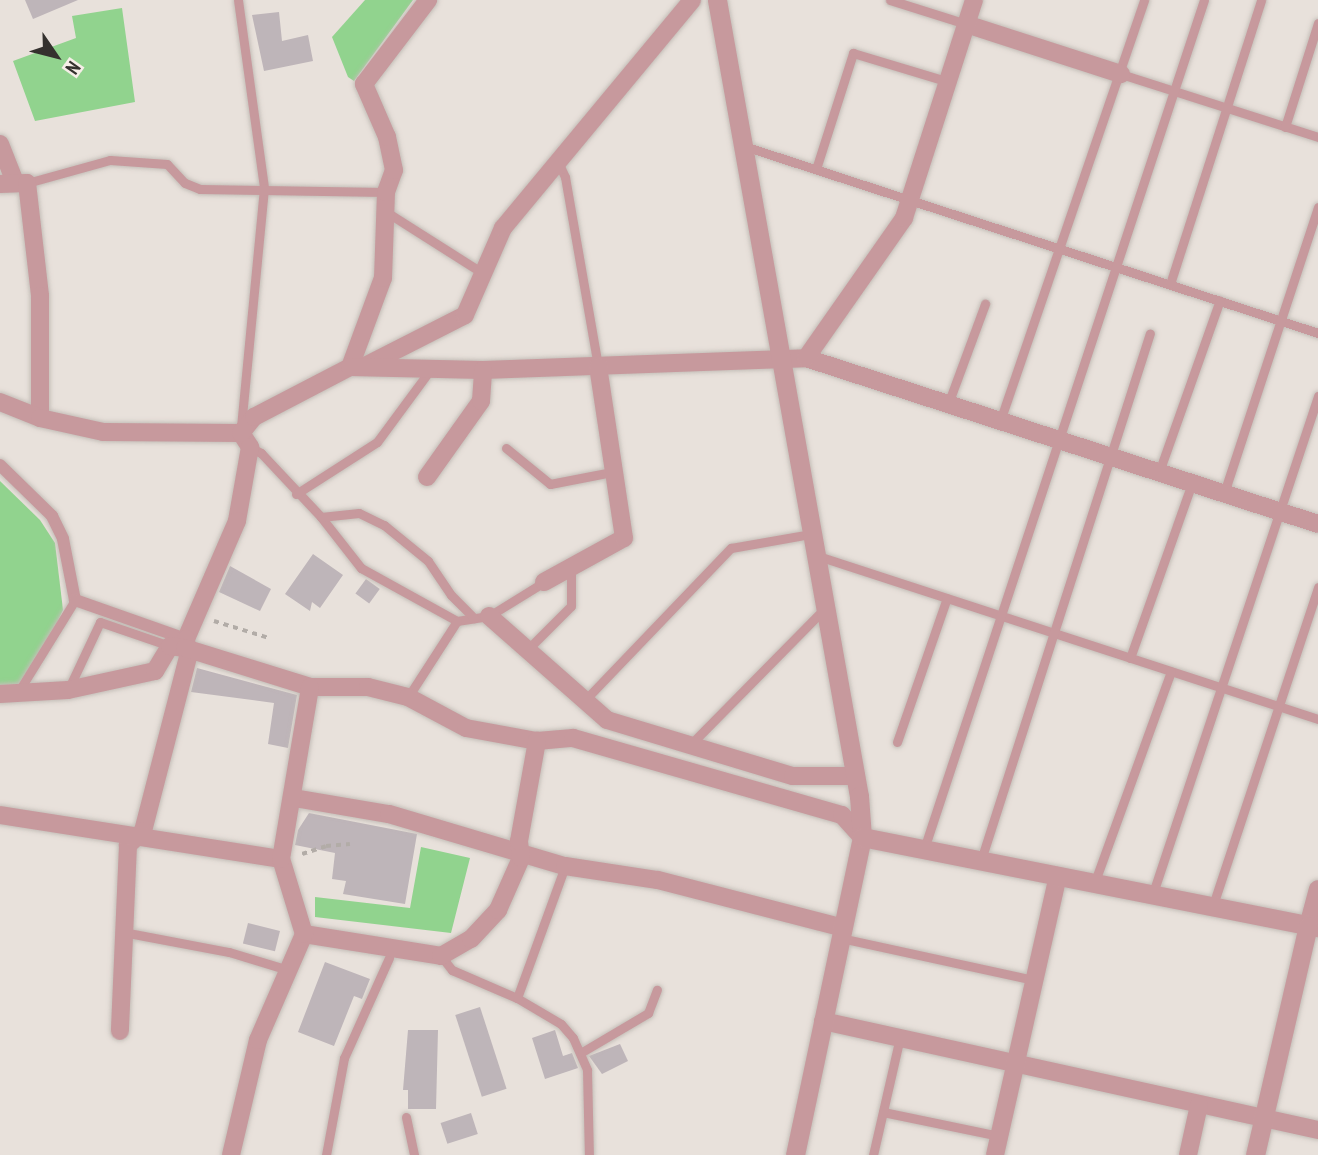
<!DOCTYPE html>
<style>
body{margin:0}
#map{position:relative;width:1318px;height:1155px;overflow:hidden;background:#e8e1db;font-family:"PT Sans Narrow",sans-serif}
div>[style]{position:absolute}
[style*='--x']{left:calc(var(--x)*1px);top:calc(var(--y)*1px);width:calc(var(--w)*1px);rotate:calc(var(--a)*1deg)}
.green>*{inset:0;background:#91d38e}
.building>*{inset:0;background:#beb5b9;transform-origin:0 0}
.path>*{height:3.5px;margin-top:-1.75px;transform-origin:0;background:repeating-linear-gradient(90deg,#b2aca7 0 5px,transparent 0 10px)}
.roads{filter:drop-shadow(0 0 2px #c4beb8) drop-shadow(0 0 2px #c4beb8)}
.service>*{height:9px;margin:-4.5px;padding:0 4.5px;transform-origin:4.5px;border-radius:4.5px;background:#c7999d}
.pedestrian>*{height:12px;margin:-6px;padding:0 6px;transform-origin:6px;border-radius:6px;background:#c7999d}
.minor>*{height:18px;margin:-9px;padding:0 9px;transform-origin:9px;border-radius:9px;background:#c7999d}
.tertiary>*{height:19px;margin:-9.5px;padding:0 9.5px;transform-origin:9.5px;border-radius:9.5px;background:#c7999d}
span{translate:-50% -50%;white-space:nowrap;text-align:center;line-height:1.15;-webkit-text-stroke:5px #f6eee8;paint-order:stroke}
.north{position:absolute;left:21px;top:21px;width:70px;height:70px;-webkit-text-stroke:5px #f6eee8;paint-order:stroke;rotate:125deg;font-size:19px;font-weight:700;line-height:28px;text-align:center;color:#34312e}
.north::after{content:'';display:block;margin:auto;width:24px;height:32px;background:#34312e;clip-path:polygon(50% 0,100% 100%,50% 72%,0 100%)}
</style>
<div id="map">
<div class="green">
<i style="clip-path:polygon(365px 0,413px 0,354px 81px,348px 77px,332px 37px)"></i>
<i style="clip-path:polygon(122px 8px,135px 102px,35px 121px,13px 61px,76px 38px,72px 16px)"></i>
<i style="clip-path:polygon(0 481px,40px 520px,55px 543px,63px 610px,31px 678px,6px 690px,0 689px)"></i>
<i style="clip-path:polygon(421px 847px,470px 858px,451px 933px,315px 917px,315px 897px,410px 908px)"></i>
</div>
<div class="building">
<i style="clip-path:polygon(25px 0,78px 0,33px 19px)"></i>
<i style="clip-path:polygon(279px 12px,282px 41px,308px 35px,313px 61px,264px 71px,252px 15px)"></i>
<i style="clip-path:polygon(313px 554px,343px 575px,320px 608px,312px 602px,310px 611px,285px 594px)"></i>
<i style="clip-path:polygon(230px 566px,271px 589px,260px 611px,219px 592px)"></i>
<i style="left:366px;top:579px;width:17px;height:18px;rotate:36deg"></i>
<i style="clip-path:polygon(197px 668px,297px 695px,288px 748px,268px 744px,274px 703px,191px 692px)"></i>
<i style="clip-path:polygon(309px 813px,417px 834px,405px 904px,343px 894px,346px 881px,332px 879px,335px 853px,295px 845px,298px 830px)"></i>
<i style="left:248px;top:923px;width:33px;height:21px;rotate:14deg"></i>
<i style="clip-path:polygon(325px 962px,370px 979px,362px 999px,354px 996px,334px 1046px,298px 1032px)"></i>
<i style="left:480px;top:1007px;width:86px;height:26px;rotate:72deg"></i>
<i style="clip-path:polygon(408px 1030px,438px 1030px,436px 1109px,408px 1109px,408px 1090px,403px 1090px)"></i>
<i style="clip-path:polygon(555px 1030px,563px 1056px,572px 1053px,578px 1068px,545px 1079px,532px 1038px)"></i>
<i style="clip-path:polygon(620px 1044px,628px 1061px,602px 1074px,589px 1056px)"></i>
<i style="left:471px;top:1113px;width:22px;height:32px;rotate:72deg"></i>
</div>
<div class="path">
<i style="--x:214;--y:621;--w:58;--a:17.2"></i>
<i style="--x:302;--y:854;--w:25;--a:-18"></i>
<i style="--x:326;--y:846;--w:24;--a:-5"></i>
</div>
<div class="roads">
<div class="service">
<i style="--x:238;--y:0;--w:190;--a:82.1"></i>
<i style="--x:264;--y:188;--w:242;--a:95.5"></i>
<i style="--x:890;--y:0;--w:80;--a:17.5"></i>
<i style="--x:1121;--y:74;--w:207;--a:17.7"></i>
<i style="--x:1285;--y:127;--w:109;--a:-72.4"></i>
<i style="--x:744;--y:146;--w:604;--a:18.04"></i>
<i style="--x:558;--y:162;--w:17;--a:65"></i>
<i style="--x:565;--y:177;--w:192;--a:80.1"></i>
<i style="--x:816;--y:169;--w:122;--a:-72.3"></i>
<i style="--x:853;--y:53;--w:100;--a:16.8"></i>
<i style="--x:27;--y:183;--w:86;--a:-15.5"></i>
<i style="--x:110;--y:160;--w:57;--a:4"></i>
<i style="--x:167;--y:164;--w:26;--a:47"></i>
<i style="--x:185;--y:183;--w:16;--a:22"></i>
<i style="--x:200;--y:189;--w:186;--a:0.9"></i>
<i style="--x:388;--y:213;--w:110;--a:32.4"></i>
<i style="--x:1170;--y:284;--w:298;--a:-72.2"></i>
<i style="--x:948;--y:404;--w:107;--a:-69.7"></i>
<i style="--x:1000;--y:421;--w:445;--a:-71.1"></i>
<i style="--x:250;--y:447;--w:13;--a:29"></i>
<i style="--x:261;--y:453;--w:88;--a:46.8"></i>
<i style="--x:321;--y:517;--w:65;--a:51.9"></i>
<i style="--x:361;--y:568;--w:110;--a:28.9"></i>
<i style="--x:457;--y:621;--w:32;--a:-9"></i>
<i style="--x:489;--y:616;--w:65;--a:-31.7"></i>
<i style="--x:506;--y:448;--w:57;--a:39.3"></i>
<i style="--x:550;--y:484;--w:63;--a:-11"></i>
<i style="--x:1159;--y:472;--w:182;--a:-70.5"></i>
<i style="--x:1224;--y:493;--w:301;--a:-71.8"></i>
<i style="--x:296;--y:494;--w:96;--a:-32.7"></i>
<i style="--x:377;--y:442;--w:89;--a:-53.6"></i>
<i style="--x:321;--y:517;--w:38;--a:-6"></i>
<i style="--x:359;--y:513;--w:28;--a:26"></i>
<i style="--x:384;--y:525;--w:57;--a:39.3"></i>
<i style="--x:428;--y:561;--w:41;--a:55.9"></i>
<i style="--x:451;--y:595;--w:33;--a:45"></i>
<i style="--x:815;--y:555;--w:529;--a:18.06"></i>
<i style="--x:529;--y:648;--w:59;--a:-45"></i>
<i style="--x:571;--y:606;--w:37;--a:-90"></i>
<i style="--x:1130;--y:658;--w:186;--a:-70.5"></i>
<i style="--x:69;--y:688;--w:73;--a:-64.8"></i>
<i style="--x:100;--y:622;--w:74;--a:18.9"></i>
<i style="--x:17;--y:694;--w:110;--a:-58.3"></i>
<i style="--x:408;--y:697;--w:90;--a:-57.2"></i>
<i style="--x:585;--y:700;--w:211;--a:-46.2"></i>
<i style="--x:731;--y:548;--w:80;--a:-10"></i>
<i style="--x:897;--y:742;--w:152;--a:-70.9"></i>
<i style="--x:690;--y:745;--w:191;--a:-45.4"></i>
<i style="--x:924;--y:849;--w:894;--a:-71.75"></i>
<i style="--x:981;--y:860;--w:553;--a:-72.22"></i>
<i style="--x:1094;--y:884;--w:226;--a:-70.1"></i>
<i style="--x:1152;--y:896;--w:527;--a:-71.63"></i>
<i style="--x:1212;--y:908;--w:338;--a:-71.7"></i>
<i style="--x:123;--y:932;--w:108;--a:10.7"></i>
<i style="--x:229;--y:952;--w:59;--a:16.9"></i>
<i style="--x:841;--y:938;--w:198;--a:12.3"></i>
<i style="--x:441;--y:956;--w:18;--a:52"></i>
<i style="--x:452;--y:970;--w:71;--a:23.3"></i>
<i style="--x:517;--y:998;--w:51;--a:30.6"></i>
<i style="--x:561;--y:1024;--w:18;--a:49"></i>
<i style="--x:573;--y:1038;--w:35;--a:66"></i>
<i style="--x:587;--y:1070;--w:85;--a:88.7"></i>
<i style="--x:517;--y:998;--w:140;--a:-70"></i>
<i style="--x:582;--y:1052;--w:77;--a:-30.6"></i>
<i style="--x:648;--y:1013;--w:25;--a:-69"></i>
<i style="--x:883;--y:1112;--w:118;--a:11.7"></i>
<i style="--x:406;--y:1117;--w:39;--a:78"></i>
<i style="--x:326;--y:1155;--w:99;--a:-79.5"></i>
<i style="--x:344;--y:1058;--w:110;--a:-65.8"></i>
<i style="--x:873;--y:1155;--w:121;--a:-77.1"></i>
</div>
<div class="pedestrian">
<i style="--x:0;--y:465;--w:73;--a:44.4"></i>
<i style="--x:52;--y:516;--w:25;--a:64"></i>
<i style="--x:63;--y:539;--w:62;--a:78.9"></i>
<i style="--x:75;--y:600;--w:118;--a:19.4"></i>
</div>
<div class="minor">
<i style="--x:966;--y:24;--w:163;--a:17.9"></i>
<i style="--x:0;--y:144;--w:41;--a:68.5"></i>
<i style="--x:0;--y:184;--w:27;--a:-2"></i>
<i style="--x:27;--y:183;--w:114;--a:83.4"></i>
<i style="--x:40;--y:296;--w:122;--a:90"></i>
<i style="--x:806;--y:358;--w:538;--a:17.96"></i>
<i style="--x:365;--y:366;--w:112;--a:-27"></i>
<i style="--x:465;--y:315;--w:95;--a:-66.4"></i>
<i style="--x:503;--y:228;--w:296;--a:-50.3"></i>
<i style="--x:350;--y:367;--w:95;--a:-69.7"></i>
<i style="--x:383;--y:278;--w:86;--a:-88"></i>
<i style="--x:386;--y:192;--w:23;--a:-70"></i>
<i style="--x:394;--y:170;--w:34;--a:-102"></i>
<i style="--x:387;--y:137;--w:58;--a:-113.5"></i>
<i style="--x:364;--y:84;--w:106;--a:-52.7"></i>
<i style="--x:0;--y:402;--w:43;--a:21.8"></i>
<i style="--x:40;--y:418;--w:65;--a:12.5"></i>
<i style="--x:103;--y:432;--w:138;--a:0.4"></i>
<i style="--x:241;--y:433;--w:17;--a:57"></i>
<i style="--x:250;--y:447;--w:75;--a:100"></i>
<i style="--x:237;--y:521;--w:129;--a:113.4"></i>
<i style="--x:186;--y:639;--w:18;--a:84"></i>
<i style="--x:188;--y:657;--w:180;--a:104.5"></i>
<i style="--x:143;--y:831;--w:21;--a:137"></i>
<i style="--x:128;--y:845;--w:186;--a:92.5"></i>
<i style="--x:241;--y:433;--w:21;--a:-51"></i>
<i style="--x:254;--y:417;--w:108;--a:-27.5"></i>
<i style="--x:350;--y:367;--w:133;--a:1.3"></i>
<i style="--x:483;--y:370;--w:323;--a:-2.1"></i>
<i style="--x:806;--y:358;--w:171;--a:-55"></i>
<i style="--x:904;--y:218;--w:229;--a:-72.2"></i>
<i style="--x:427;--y:477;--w:93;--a:-54.6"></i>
<i style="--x:481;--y:401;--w:31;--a:-86"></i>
<i style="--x:544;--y:582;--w:91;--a:-28.8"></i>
<i style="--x:624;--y:538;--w:173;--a:-98.6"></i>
<i style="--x:489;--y:616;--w:157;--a:41.4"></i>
<i style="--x:607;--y:720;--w:194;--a:16.8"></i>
<i style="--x:793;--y:776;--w:63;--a:0"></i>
<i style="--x:0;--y:694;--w:68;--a:-3.4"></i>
<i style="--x:68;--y:690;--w:89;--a:-12.3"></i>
<i style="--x:155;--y:671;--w:29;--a:-59"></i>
<i style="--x:170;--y:646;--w:15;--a:8"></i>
<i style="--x:185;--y:648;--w:131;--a:17.3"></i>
<i style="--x:310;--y:687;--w:58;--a:0"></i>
<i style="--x:368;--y:687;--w:41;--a:14"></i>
<i style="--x:408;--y:697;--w:66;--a:28.1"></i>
<i style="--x:466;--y:728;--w:72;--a:10.4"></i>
<i style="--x:537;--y:741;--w:36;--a:-5"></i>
<i style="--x:573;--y:738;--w:280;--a:16"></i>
<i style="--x:842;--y:815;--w:30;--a:48"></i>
<i style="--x:294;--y:798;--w:96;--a:9.6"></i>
<i style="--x:389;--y:814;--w:184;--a:16.5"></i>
<i style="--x:565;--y:866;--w:94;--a:8.6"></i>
<i style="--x:658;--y:880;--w:188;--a:14.5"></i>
<i style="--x:0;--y:815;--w:284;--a:8.9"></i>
<i style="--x:1308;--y:926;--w:38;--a:-75"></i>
<i style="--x:304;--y:934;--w:139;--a:9.1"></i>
<i style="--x:441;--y:956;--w:34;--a:-30"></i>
<i style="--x:471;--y:939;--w:40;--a:-47"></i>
<i style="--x:498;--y:910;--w:57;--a:-66.1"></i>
<i style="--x:521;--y:858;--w:17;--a:-97"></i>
<i style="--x:519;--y:841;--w:102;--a:-79.8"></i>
<i style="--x:823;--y:1021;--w:507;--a:12.42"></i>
<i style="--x:231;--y:1155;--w:118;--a:-76.8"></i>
<i style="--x:258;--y:1040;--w:116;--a:-66.5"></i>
<i style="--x:304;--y:934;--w:78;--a:-107"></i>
<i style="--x:281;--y:859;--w:174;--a:-80.4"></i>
<i style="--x:995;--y:1155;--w:286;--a:-77.3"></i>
<i style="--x:1188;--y:1155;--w:51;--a:-77.6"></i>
</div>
<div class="tertiary">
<i style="--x:717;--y:0;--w:809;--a:79.89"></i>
<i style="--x:859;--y:796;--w:41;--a:85.8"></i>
<i style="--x:862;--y:837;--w:325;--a:101.9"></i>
<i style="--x:862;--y:837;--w:465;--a:11.2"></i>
<i style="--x:1255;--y:1155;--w:235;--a:-77"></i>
</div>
</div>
<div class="north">N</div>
</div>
